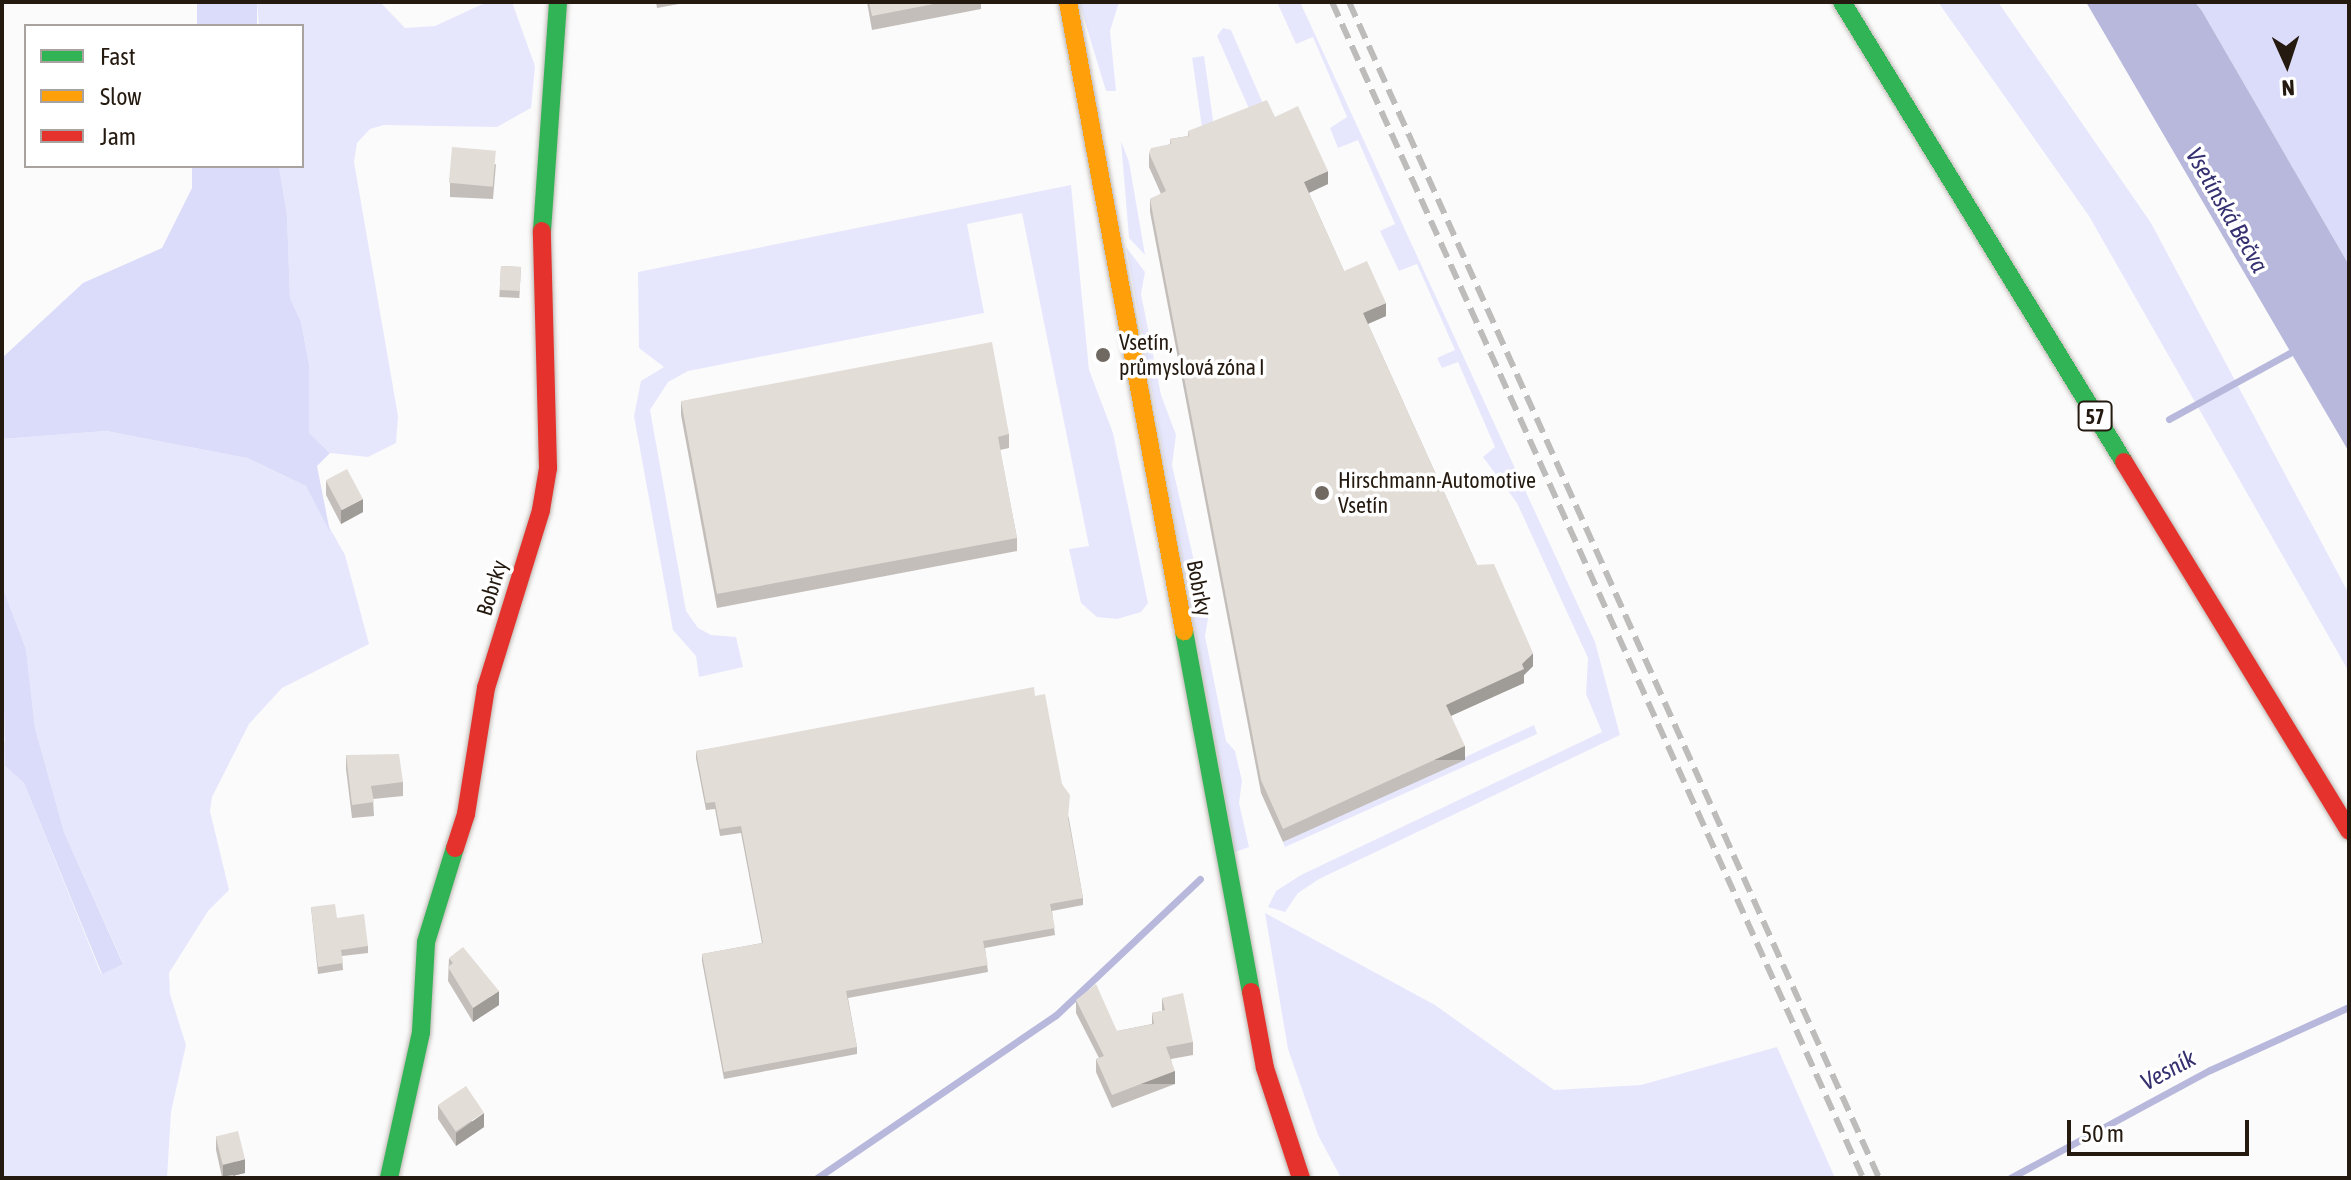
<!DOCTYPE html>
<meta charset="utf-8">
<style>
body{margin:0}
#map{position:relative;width:2351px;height:1180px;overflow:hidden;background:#fbfbfb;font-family:"Asap Condensed",sans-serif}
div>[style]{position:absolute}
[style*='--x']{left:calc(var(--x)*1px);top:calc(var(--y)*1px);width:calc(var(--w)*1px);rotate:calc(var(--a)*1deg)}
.green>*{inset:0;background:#e6e7fd;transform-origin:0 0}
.forest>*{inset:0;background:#dbdcf9;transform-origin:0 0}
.water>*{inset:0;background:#b7b8dc}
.stream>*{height:7px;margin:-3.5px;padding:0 3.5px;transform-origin:3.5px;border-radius:3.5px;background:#b7b8dc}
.roads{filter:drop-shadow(0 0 2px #bdb7b2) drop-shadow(0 0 2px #bdb7b2)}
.fast>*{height:18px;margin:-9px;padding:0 9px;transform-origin:9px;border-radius:9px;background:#30b455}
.slow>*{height:18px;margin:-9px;padding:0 9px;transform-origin:9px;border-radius:9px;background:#ff9f0a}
.jam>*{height:18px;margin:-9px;padding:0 9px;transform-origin:9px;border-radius:9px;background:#e5322d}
.rail>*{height:6px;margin-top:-3px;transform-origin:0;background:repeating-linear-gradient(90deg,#bebcbb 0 16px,transparent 0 24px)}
.wall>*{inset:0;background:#c3beba;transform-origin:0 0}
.shaded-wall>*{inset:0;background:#9f9b97;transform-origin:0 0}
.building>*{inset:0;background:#e3ddd8;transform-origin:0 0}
.dots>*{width:22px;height:22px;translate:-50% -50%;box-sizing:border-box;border:4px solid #fff;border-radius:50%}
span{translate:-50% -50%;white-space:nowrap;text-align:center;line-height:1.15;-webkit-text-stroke:7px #fff;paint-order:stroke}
.shield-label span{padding:2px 6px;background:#fff;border:2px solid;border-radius:6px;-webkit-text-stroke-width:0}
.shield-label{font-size:20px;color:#251a10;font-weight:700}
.poi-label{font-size:22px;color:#251a10}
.left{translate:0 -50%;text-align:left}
.street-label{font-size:22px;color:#251a10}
.water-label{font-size:24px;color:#35306f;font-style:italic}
.frame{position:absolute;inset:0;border:4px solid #251a10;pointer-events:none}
.legend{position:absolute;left:24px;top:24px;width:280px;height:144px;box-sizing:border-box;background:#fff;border:2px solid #a8a39f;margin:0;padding:10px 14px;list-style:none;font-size:24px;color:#251a10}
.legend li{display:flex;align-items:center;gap:16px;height:40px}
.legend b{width:40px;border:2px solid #a8a39f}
.north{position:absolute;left:2247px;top:24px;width:80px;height:80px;-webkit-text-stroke:6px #fff;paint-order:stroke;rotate:177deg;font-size:22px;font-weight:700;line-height:32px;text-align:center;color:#251a10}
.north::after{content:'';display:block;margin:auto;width:28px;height:36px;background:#251a10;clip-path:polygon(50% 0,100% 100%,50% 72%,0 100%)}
.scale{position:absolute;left:2067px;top:1120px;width:182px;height:36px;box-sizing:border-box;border:4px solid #251a10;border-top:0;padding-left:10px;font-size:24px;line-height:28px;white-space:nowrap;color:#251a10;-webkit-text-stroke:6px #fff;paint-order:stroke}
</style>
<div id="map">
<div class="green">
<i style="clip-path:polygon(257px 2px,380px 2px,405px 28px,435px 26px,487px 2px,512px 2px,535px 66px,531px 108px,497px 127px,384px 125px,370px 129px,357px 143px,354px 162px,398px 416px,396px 443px,368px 457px,330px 453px,309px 433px,309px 364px,301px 322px,290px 298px,287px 215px,279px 166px,302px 166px,302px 26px,259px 26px)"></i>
<i style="clip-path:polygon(1079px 2px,1119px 2px,1110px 31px,1116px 91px,1106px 91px)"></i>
<i style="clip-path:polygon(1277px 2px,1300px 2px,1595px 642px,1620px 735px,1319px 879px,1298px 893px,1285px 912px,1268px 907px,1276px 891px,1301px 875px,1602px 732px,1586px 694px,1588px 658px,1517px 503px,1483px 457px,1495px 447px,1458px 362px,1442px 368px,1437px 358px,1455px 350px,1417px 264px,1399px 271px,1380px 231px,1395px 224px,1358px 140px,1338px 148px,1330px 128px,1347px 117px,1313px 37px,1296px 44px)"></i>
<i style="clip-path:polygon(1938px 2px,1998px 2px,2151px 223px,2349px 594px,2349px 672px,2089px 216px)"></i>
<i style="clip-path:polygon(1223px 28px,1231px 30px,1267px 113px,1254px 120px,1217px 36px)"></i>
<i style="left:1204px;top:56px;width:82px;height:12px;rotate:82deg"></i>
<i style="clip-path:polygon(1121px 141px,1129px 162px,1145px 255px,1129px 238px)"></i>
<i style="clip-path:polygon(1071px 185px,1089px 370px,1113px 433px,1148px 603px,1141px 612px,1117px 619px,1097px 617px,1081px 603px,1069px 549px,1089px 546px,1022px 213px,967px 224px,984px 313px,688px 371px,668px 382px,650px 410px,686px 611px,698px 628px,711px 635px,736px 637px,743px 667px,699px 677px,696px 656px,673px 630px,634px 416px,641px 381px,664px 367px,639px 348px,638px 272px)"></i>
<i style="clip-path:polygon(1126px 247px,1145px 272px,1141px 294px,1161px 395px,1176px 435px,1172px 465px,1196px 570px,1204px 588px,1209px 613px,1205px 636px,1226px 741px,1235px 751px,1242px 781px,1239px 803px,1249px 847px,1235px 852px)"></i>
<i style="clip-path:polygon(106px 431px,247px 458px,306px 486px,345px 555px,369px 644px,282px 688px,249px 724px,212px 797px,210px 811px,229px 890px,208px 911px,169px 973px,170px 994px,186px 1045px,171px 1112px,167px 1178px,2px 1178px,2px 739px,8px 747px,5px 766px,24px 783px,101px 974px,123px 963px,64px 832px,35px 728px,26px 649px,2px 586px,2px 439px)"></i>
<i style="clip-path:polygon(1534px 725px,1537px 734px,1285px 847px,1283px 842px)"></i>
<i style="clip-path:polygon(1265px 913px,1435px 1005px,1554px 1090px,1641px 1085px,1777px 1047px,1835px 1178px,1341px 1178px,1318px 1135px,1288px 1049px)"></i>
</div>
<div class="forest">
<i style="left:197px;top:2px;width:60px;height:24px"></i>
<i style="clip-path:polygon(2195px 2px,2349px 2px,2349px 265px,2202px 11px)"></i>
<i style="clip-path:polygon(192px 166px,279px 166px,287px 215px,290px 298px,301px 322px,309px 364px,309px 433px,330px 453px,317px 466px,330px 532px,306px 486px,247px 458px,106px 431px,2px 439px,2px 358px,83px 283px,162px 248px,192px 188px)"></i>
<i style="clip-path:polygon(2px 586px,26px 649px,35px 728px,64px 832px,123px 964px,102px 974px,24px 783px,5px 766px)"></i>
</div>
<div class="water">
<i style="clip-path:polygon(2086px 2px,2195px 2px,2202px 11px,2349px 265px,2349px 452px)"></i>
</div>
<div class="stream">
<i style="--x:2169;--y:419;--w:146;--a:-28.7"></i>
<i style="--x:817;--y:1178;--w:289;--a:-34.3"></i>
<i style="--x:1056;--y:1015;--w:198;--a:-43.4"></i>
<i style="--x:2010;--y:1178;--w:227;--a:-28.4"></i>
<i style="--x:2210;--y:1070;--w:153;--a:-24.4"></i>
</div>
<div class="roads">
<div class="fast">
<i style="--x:1842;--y:2;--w:540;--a:58.49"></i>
<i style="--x:542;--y:231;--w:230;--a:-86"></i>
<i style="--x:1184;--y:631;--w:367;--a:79.5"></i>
<i style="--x:389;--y:1178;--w:149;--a:-77.6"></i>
<i style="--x:421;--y:1032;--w:90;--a:-86.8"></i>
<i style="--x:426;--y:942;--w:98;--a:-72.9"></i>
</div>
<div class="slow">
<i style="--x:1068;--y:2;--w:640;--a:79.55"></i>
</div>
<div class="jam">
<i style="--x:2124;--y:462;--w:432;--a:58.6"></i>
<i style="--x:455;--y:848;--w:36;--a:-72"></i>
<i style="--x:466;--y:814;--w:128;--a:-81"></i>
<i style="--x:486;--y:688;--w:186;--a:-72.8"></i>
<i style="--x:541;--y:510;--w:43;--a:-80.5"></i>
<i style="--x:548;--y:468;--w:237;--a:-91.5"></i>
<i style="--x:1251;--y:992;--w:77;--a:79.6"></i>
<i style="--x:1265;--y:1068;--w:116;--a:71.9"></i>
</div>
</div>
<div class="rail">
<i style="--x:1332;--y:2;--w:1290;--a:65.7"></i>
<i style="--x:1349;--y:2;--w:1290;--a:65.74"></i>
</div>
<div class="wall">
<i style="clip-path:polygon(656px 2px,690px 2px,657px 8px)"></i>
<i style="clip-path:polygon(867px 2px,981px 2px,981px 9px,872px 30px)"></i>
<i style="clip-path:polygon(1275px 117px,1328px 184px,1309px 193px,1344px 271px,1386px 316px,1368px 324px,1477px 565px,1533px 666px,1524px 675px,1524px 683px,1451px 716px,1465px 760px,1283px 842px,1261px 793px,1150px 212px,1150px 199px,1161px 194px,1149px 167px,1149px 153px,1170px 144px,1170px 139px,1188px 136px,1188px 131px)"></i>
<i style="clip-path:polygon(496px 164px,493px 199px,450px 197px,450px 183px)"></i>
<i style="left:501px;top:266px;width:20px;height:31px;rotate:3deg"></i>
<i style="clip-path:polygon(681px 401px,1009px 434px,1009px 448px,1000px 450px,1017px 538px,1017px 551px,717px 608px,681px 415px)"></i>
<i style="clip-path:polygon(326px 481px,363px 512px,341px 524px,326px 495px)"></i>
<i style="clip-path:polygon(1035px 696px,1069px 819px,1083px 898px,1083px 905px,1052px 911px,1055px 935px,985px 948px,988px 972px,848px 998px,857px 1047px,857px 1054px,724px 1079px,702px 961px,702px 954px,762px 943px,741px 833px,720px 836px,715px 809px,706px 810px,696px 758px,696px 751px)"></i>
<i style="clip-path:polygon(346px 755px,403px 782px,403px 796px,373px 799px,374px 816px,352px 818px,346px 769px)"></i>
<i style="clip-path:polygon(311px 907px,337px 918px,368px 946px,368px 953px,342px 956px,343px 970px,318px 974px)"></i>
<i style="clip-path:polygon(449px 958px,499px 1005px,473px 1022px,448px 981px)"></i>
<i style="clip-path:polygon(1162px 998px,1193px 1042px,1193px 1055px,1171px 1059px,1175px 1084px,1112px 1108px,1096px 1072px,1096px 1059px,1099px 1058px,1076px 1013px,1076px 1000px,1117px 1031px,1152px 1024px,1152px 1013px,1162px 1011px)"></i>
<i style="clip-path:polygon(438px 1105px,484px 1127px,456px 1146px,438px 1119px)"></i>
<i style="clip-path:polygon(216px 1136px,245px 1173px,233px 1176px,222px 1177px,216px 1150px)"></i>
</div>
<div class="shaded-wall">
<i style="clip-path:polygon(1328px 171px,1328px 184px,1304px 195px,1304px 182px)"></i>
<i style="clip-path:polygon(1386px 303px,1386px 316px,1363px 326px,1363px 313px)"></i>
<i style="clip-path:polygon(363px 499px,363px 512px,341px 524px,341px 510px)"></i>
<i style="clip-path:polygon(1533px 653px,1533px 666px,1524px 675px,1524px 683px,1446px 718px,1446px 705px,1522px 664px)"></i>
<i style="left:1465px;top:746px;width:14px;height:200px;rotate:90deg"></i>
<i style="clip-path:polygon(499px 991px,499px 1005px,473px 1022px,473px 1008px)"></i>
<i style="left:1175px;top:1071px;width:13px;height:67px;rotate:90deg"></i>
<i style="clip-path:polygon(484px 1113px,484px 1127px,456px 1146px,456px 1133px)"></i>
<i style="clip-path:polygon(245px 1159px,245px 1173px,223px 1178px,223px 1165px)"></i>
</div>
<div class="building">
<i style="clip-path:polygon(869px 2px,944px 2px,872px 16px)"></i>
<i style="clip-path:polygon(1267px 100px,1275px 117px,1298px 106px,1328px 171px,1304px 182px,1344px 271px,1367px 261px,1386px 303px,1363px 313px,1477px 565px,1494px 564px,1533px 653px,1522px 664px,1524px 669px,1446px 705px,1465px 746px,1283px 829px,1261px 780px,1150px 199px,1166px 191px,1149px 153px,1151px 148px,1171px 144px,1170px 139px,1189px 136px,1188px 131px)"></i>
<i style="left:452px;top:147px;width:44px;height:36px;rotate:5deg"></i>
<i style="left:501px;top:266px;width:20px;height:24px;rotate:3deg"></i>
<i style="clip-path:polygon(992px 342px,1009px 434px,998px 437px,1017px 538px,717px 594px,681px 401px)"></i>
<i style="left:347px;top:469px;width:34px;height:24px;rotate:62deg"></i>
<i style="clip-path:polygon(1034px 687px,1035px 696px,1045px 694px,1062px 784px,1070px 795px,1068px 818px,1083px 898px,1050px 904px,1055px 928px,983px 941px,988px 965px,846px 991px,857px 1047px,724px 1072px,702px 954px,763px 943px,741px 826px,720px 829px,715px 802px,706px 803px,696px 751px)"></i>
<i style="clip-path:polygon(399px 754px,403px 782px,371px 786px,374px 802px,352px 805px,346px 755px)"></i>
<i style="clip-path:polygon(335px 904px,337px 918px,364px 914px,368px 946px,341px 950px,343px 963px,318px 967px,311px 907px)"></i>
<i style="clip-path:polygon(463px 947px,499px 991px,473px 1008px,448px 967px,453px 963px,449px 958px)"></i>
<i style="clip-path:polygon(1096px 984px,1117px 1031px,1154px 1024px,1152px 1013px,1165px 1010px,1162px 998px,1183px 993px,1193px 1042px,1166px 1047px,1175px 1071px,1112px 1095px,1096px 1059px,1104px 1056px,1076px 1000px)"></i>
<i style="left:466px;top:1086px;width:32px;height:34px;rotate:56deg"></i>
<i style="left:238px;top:1131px;width:29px;height:23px;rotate:76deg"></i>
<i style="clip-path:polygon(233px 1175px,233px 1178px,214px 1178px)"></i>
</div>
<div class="dots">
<i style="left:1103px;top:355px;background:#706962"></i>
<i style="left:1322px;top:493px;background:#706962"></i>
</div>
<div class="shield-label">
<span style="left:2095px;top:416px">57</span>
</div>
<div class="poi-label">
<span class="left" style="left:1119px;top:355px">Vsetín,<br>průmyslová zóna I</span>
<span class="left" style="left:1338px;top:493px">Hirschmann-Automotive<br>Vsetín</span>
</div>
<div class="street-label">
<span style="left:492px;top:588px;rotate:-73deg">Bobrky</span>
<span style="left:1199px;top:588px;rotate:79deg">Bobrky</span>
</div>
<div class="water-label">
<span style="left:2227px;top:210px;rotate:60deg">Vsetínská Bečva</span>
<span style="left:2168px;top:1070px;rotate:-28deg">Vesník</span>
</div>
<div class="frame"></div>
<ul class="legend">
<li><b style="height:10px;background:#30b455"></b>Fast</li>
<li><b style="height:10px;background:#ff9f0a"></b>Slow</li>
<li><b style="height:10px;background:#e5322d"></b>Jam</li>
</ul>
<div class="north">N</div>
<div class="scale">50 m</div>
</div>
